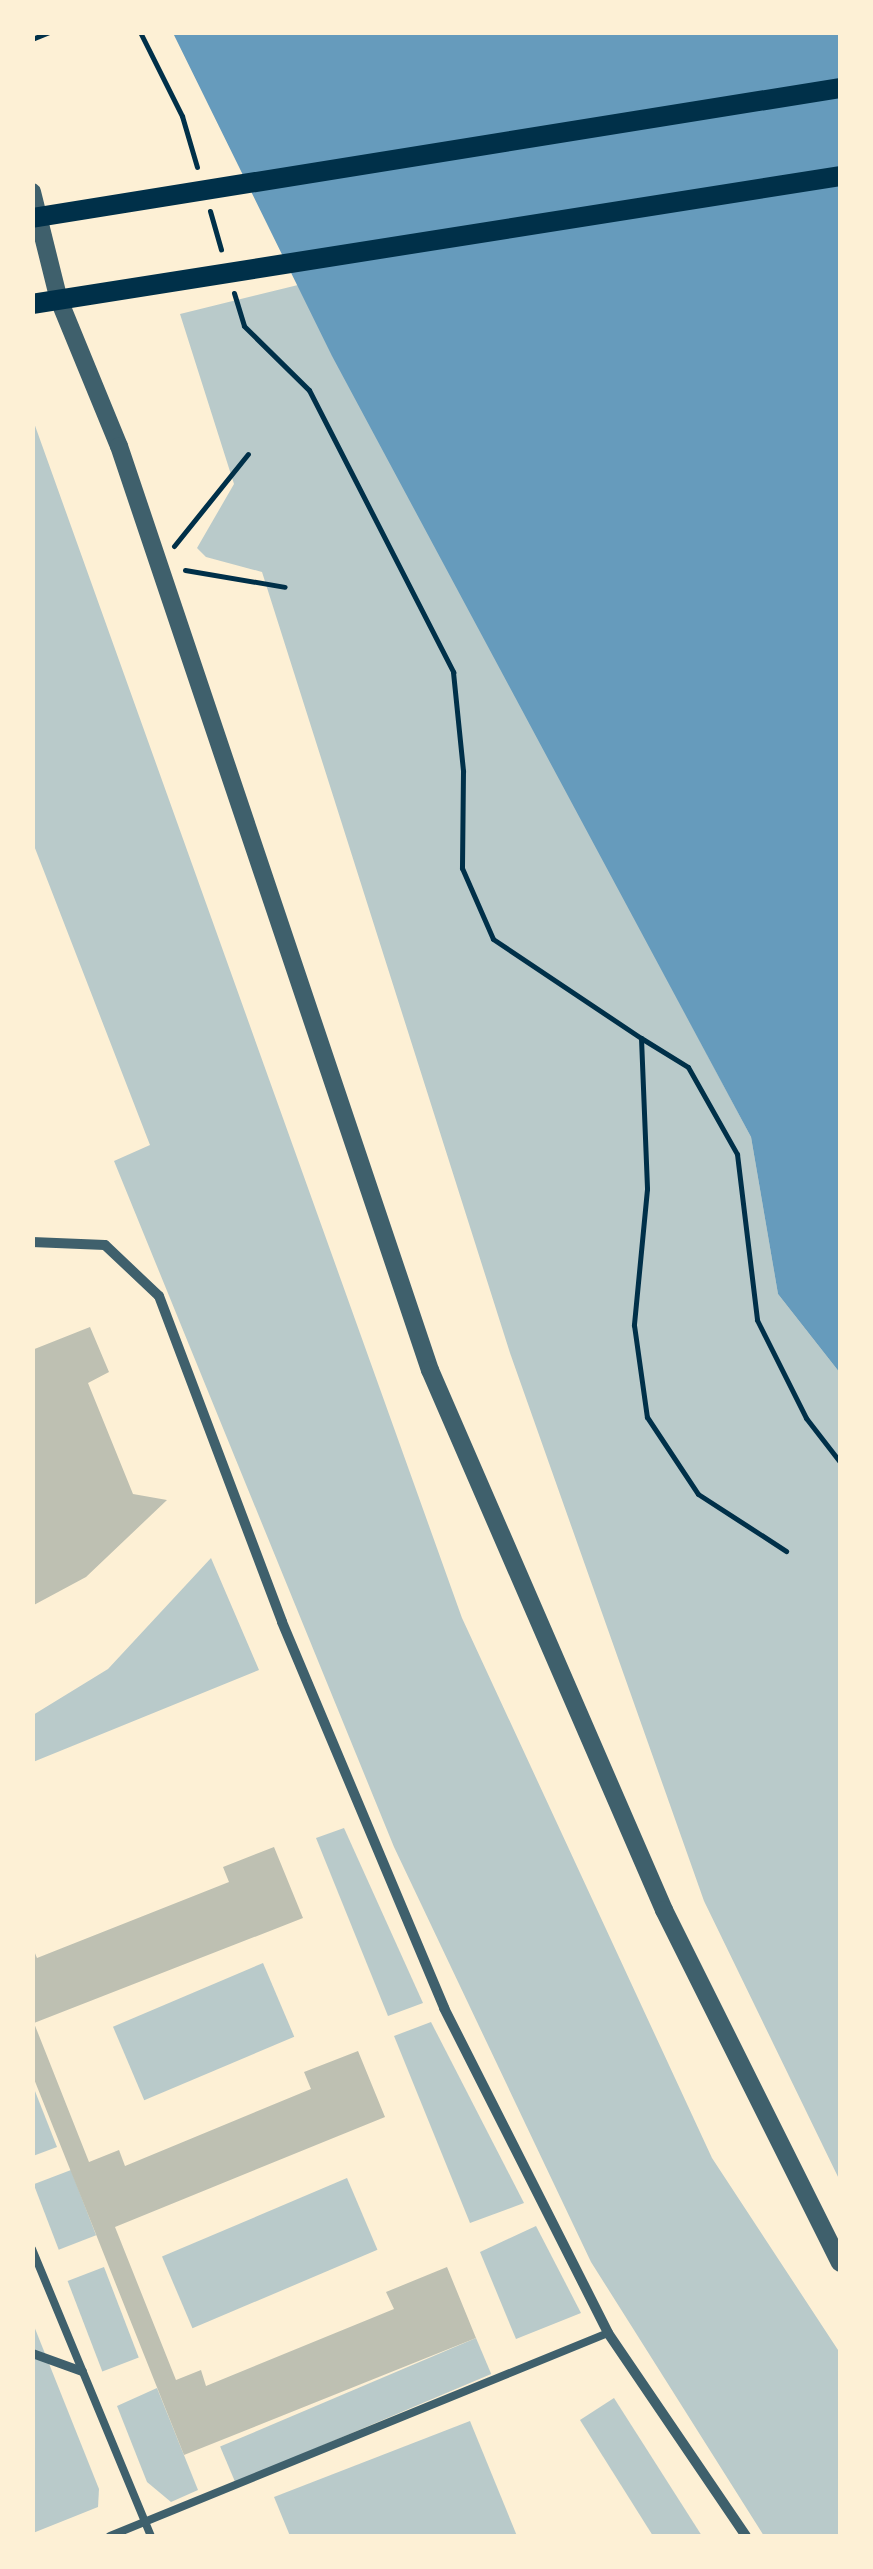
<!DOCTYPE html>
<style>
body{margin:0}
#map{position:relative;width:873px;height:2569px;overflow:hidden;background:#fdf0d5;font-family:"DM Sans",sans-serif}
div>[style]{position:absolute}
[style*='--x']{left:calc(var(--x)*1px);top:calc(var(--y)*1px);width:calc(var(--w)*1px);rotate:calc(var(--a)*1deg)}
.green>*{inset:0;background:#b9caca;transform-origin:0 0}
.water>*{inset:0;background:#669bbc}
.building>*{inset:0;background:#bec0b2}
.path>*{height:5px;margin:-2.5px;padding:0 2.5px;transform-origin:2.5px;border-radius:2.5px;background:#003049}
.service>*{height:8px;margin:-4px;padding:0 4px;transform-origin:4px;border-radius:4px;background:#3f606c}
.pedestrian>*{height:9px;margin:-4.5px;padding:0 4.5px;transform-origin:4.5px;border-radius:4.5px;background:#3f606c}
.minor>*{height:10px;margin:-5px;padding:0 5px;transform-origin:5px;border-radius:5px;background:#3f606c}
.tertiary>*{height:18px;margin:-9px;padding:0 9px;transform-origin:9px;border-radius:9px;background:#3f606c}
.secondary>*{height:20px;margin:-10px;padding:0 10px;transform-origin:10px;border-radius:10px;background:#003049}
span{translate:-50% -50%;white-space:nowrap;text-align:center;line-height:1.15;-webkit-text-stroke:9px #fdf0d5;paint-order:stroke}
.frame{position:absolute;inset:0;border:35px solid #fdf0d5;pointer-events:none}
</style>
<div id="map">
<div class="green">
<i style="clip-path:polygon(298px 285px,751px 1137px,778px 1294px,840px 1373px,840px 2181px,704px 1901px,510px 1353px,262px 572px,206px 557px,197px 548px,234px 484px,180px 314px)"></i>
<i style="clip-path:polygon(33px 420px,462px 1618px,712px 2158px,840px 2353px,840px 2536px,764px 2536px,591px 2262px,394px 1847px,114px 1161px,150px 1145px,33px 843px)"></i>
<i style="clip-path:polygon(211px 1558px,259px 1670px,33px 1762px,33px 1715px,108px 1669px)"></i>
<i style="clip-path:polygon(344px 1828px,423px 2003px,388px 2016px,316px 1838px)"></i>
<i style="left:263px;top:1963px;width:80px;height:163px;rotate:67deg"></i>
<i style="clip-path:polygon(431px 2022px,524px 2203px,470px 2223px,394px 2036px)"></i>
<i style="clip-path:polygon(33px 2086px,57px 2147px,33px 2156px,32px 2156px)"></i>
<i style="left:71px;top:2170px;width:70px;height:40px;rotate:69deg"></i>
<i style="left:347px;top:2178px;width:78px;height:201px;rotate:67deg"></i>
<i style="clip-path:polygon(536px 2226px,581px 2313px,516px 2339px,480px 2252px)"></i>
<i style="left:104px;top:2267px;width:97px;height:39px;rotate:69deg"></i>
<i style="clip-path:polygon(32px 2321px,99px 2489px,98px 2507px,33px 2533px)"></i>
<i style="left:476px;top:2338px;width:39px;height:278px;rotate:67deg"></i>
<i style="clip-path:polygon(157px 2388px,198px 2490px,171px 2502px,147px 2482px,117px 2406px)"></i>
<i style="clip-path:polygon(614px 2398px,702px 2536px,653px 2536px,580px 2420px)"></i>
<i style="clip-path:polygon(470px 2421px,517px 2536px,290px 2536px,274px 2497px)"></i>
</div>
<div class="water">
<i style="clip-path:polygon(173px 33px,840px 33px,840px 1373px,778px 1294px,751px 1137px,332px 356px)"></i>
</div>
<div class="building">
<i style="clip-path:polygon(90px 1327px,109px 1372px,88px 1383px,133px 1494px,167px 1500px,86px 1577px,32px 1606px,32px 1350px)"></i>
<i style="clip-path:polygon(274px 1847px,303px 1918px,34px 2023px,89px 2162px,119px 2150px,125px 2166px,311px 2089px,304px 2072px,358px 2051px,385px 2117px,115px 2227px,176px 2380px,201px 2370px,206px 2386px,394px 2309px,386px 2292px,447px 2267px,476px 2338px,184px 2455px,32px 2074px,32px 1946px,37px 1958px,229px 1882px,223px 1867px)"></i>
</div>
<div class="path">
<i style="--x:140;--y:32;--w:94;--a:63.4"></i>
<i style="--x:182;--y:116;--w:53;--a:73.6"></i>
<i style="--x:32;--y:39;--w:18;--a:-22"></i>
<i style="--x:210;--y:211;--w:40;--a:74"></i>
<i style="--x:234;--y:293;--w:34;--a:73"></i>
<i style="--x:244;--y:326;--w:91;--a:44.6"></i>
<i style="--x:309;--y:390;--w:317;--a:62.9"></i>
<i style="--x:453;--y:672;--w:100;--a:84.2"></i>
<i style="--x:463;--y:771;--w:97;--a:90.6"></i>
<i style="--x:462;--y:868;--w:77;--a:66.4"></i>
<i style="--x:493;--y:939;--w:178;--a:33.8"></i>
<i style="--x:641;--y:1038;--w:151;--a:87.7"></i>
<i style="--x:647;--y:1189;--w:137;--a:95.5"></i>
<i style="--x:634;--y:1325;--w:93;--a:82"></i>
<i style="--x:647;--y:1417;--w:92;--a:56.5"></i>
<i style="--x:698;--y:1494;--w:105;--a:32.9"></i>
<i style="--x:174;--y:546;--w:118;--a:-51.2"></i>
<i style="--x:185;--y:570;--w:101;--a:9.6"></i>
<i style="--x:641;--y:1038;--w:55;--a:31.7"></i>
<i style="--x:688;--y:1067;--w:100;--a:60.6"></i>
<i style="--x:737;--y:1154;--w:167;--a:83.1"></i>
<i style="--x:757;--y:1320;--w:110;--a:63.4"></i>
<i style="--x:806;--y:1418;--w:56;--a:52.3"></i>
</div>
<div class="service">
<i style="--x:32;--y:2249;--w:311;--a:67.5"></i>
<i style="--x:110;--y:2536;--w:538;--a:-22.18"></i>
</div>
<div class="pedestrian">
<i style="--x:32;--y:2353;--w:53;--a:19.8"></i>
</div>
<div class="minor">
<i style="--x:32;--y:1242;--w:73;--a:2.4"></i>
<i style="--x:105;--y:1245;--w:74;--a:43.4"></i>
<i style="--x:159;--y:1296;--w:348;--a:69.3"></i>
<i style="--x:282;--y:1622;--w:419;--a:67.2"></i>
<i style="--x:444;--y:2008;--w:364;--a:63.2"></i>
<i style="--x:608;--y:2333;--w:245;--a:55.8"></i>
</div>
<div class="tertiary">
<i style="--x:32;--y:192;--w:111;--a:76"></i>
<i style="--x:59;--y:300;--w:158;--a:67.7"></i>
<i style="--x:119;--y:446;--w:975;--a:71.4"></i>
<i style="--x:430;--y:1370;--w:589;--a:66.57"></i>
<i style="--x:664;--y:1910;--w:394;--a:63.5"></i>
</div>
<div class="secondary">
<i style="--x:32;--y:218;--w:818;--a:-9.14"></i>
<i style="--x:32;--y:304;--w:818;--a:-9"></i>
</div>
<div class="frame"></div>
</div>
